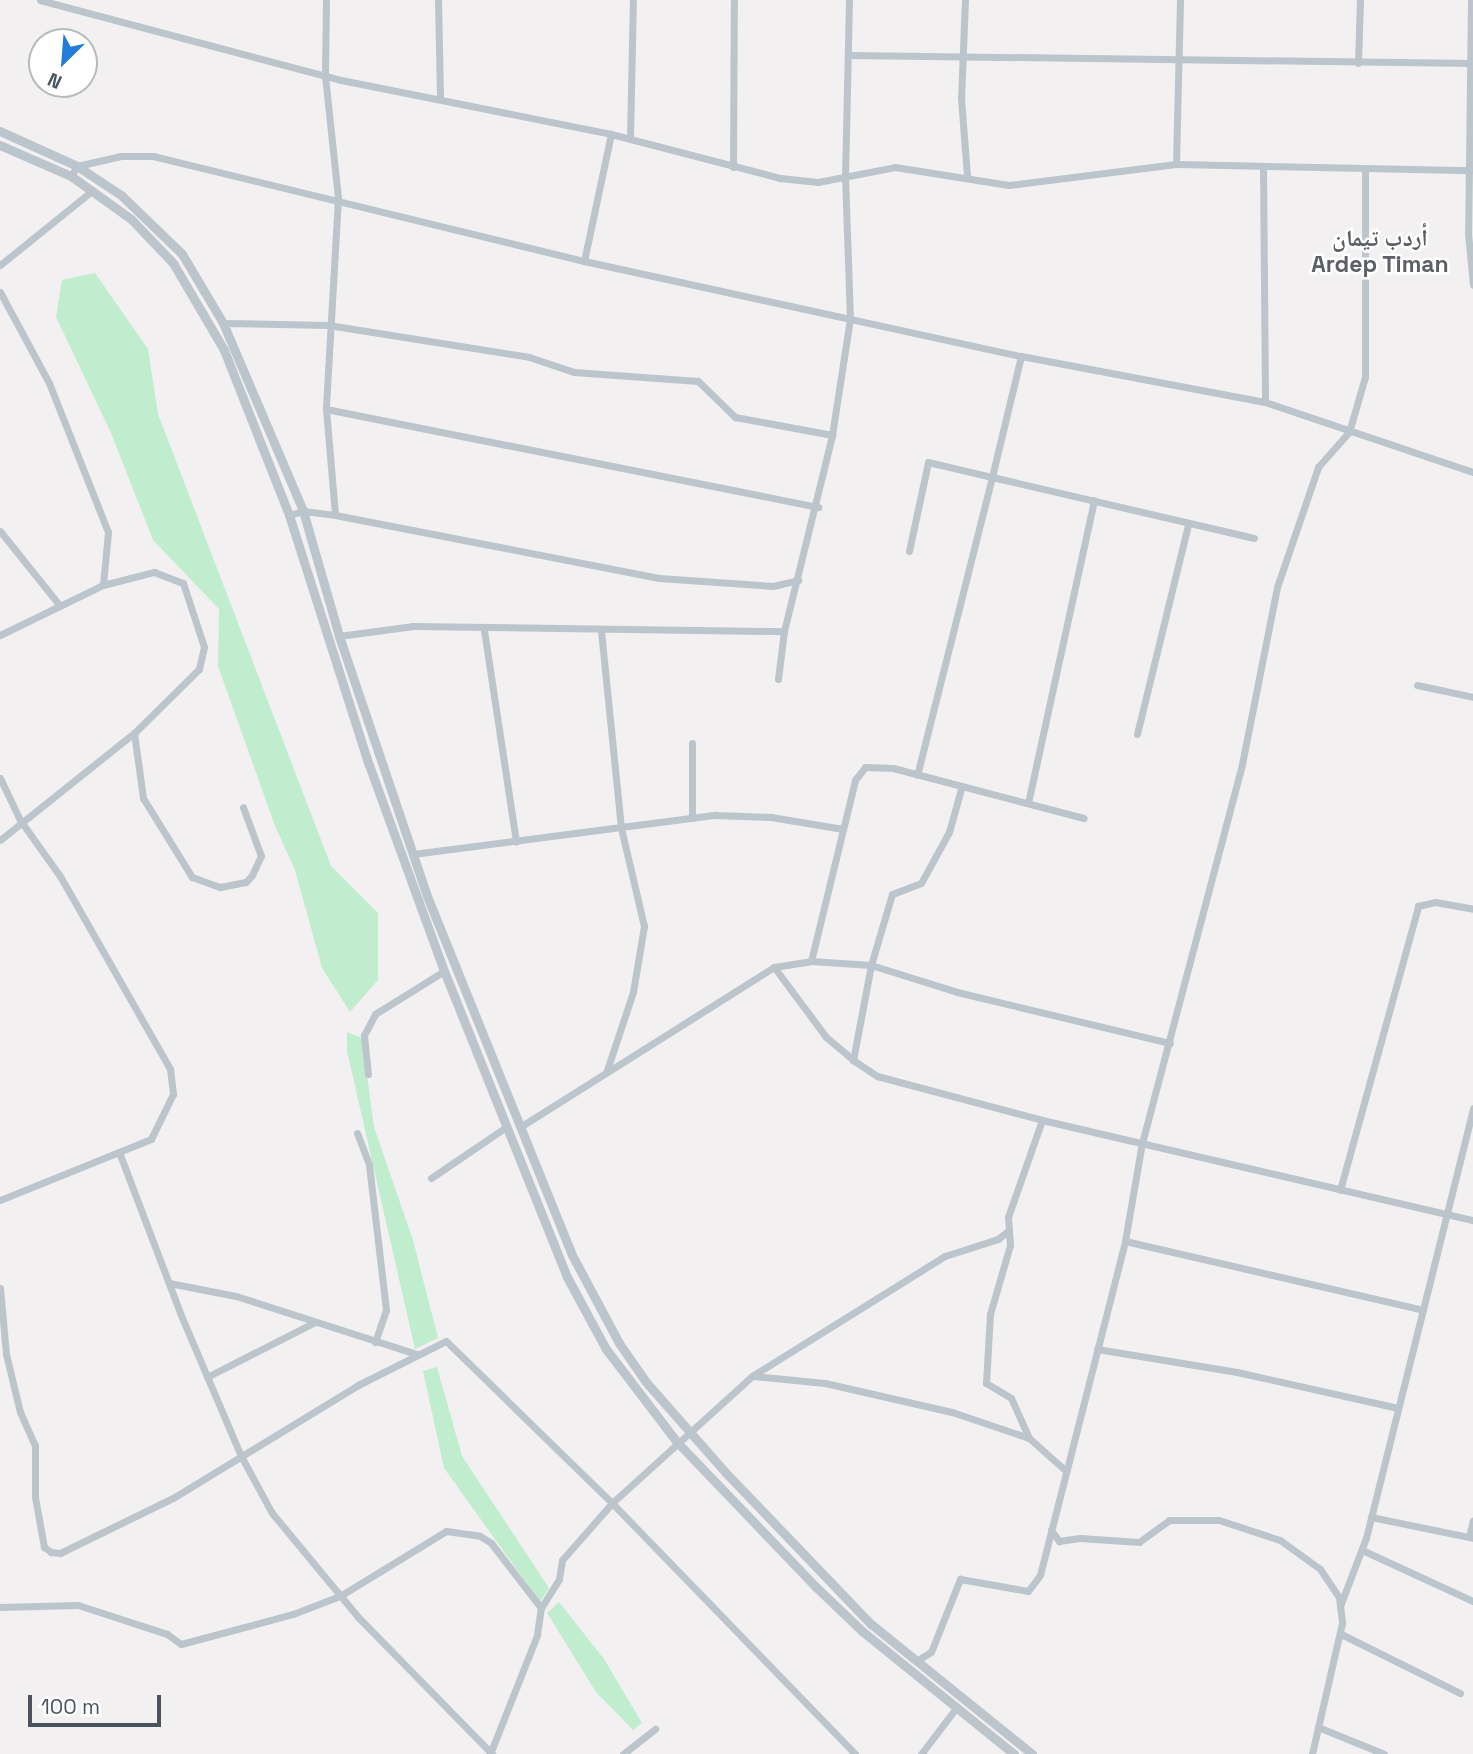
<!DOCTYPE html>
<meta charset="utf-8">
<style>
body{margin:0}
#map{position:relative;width:1473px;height:1754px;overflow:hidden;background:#f2f0f0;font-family:"Space Grotesk","Noto Naskh Arabic",sans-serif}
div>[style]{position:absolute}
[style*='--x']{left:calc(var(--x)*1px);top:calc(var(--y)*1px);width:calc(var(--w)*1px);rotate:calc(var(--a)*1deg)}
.green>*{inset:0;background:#c1edcf}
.minor>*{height:7px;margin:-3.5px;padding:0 3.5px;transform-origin:3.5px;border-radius:3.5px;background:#bcc5cc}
.tertiary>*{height:9px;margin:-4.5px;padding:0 4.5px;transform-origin:4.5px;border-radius:4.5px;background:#bcc5cc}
span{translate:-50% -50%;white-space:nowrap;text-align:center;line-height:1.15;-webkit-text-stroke:5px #fff;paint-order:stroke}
.neighbourhood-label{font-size:23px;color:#5c6064;font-weight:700}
.north{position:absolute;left:28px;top:28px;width:70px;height:70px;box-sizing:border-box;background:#fff;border:2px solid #b6bbbe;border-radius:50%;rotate:205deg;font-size:19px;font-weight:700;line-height:28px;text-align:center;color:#49545c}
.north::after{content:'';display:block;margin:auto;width:24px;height:32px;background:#237cd8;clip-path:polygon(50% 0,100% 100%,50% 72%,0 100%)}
.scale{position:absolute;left:28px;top:1695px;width:133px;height:32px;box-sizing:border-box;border:4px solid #49545c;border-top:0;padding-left:9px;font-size:21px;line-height:24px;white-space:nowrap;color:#49545c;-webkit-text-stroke:5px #fff;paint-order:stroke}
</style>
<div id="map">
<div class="green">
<i style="clip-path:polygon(95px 273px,148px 349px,158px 414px,331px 866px,378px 913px,378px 980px,350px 1012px,322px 968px,295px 870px,275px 826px,218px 666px,219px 609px,153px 540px,111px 433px,56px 317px,62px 280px)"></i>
<i style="clip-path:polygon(347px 1032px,362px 1038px,374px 1127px,413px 1240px,438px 1338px,415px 1349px,347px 1051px)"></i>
<i style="clip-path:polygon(437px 1367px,462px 1456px,549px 1588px,540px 1602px,444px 1468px,423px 1371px)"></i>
<i style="clip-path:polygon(559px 1602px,604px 1659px,642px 1723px,633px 1730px,596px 1692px,547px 1613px)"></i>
</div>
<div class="minor">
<i style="--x:40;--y:0;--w:311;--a:14.9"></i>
<i style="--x:341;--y:80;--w:275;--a:11.3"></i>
<i style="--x:611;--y:134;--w:175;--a:14.6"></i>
<i style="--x:780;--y:178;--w:38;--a:6"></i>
<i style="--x:818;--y:182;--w:78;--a:-11"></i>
<i style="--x:895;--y:167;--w:115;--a:9"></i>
<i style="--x:1009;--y:185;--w:168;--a:-7.2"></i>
<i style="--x:1176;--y:164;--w:297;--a:1.2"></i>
<i style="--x:326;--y:0;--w:76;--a:90.8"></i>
<i style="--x:325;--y:76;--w:123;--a:83.9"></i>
<i style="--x:338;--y:198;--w:211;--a:93.3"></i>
<i style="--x:326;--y:409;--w:106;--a:85.1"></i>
<i style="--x:438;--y:0;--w:98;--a:88.8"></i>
<i style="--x:965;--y:0;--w:98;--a:92.3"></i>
<i style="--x:961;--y:98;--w:78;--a:85.6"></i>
<i style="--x:1471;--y:0;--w:233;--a:90.7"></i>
<i style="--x:1468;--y:233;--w:52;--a:84.5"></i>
<i style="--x:849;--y:55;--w:624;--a:0.73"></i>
<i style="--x:1358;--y:63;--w:63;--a:-88.2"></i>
<i style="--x:630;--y:139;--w:139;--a:-88.8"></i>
<i style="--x:1176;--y:164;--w:164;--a:-88.6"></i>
<i style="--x:733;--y:167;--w:167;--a:-89.7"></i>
<i style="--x:1263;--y:167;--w:235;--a:89.5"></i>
<i style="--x:71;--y:176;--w:12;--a:-59"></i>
<i style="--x:77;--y:166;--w:45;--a:-12.8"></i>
<i style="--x:121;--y:156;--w:32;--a:0"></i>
<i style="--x:153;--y:156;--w:444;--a:13.7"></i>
<i style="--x:584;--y:261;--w:447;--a:12.3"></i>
<i style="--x:1021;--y:356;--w:248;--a:10.7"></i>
<i style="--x:1265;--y:402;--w:219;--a:18.6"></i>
<i style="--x:584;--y:261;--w:130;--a:-78"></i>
<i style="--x:0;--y:265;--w:119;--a:-38.9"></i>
<i style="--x:0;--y:292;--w:103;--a:61.7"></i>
<i style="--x:49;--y:383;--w:160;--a:68.4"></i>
<i style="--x:108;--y:532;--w:53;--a:95.4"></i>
<i style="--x:223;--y:323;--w:105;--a:1.1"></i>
<i style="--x:328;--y:325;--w:204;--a:9"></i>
<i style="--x:529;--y:357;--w:47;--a:18.4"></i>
<i style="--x:574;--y:372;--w:124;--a:4.2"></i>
<i style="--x:698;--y:381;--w:52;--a:44.2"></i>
<i style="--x:735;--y:417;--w:99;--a:10.5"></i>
<i style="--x:1021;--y:356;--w:124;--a:103.5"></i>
<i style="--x:992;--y:477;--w:269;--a:13.1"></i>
<i style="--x:326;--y:409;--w:502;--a:11.27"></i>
<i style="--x:289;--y:515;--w:15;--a:-16"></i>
<i style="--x:303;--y:511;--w:32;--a:7"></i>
<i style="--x:335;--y:515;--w:330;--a:11"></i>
<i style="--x:659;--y:578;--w:114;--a:4"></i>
<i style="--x:773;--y:586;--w:26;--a:-13"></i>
<i style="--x:0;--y:531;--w:96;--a:51.3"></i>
<i style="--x:909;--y:551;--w:91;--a:-77.9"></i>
<i style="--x:928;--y:462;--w:66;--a:13.2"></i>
<i style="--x:992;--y:477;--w:307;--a:104.1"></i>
<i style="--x:484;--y:630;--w:214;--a:81.4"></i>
<i style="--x:601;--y:631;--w:198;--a:84.2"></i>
<i style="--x:621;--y:828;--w:101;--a:76.8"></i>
<i style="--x:644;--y:926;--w:67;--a:99.5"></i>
<i style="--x:633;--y:992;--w:85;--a:108.4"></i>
<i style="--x:0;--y:635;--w:114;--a:-25.9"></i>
<i style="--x:103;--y:585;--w:53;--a:-14.3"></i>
<i style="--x:154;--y:572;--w:31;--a:21"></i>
<i style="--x:183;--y:583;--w:67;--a:71.8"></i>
<i style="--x:204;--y:647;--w:23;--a:103"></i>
<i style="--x:199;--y:669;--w:91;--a:135.4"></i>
<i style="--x:134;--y:733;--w:171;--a:141.4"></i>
<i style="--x:339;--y:636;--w:75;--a:-7.7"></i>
<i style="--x:413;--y:626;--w:371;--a:0.8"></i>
<i style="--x:778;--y:679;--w:48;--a:-82.9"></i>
<i style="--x:784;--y:631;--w:202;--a:-76.2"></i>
<i style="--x:832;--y:435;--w:117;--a:-81.2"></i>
<i style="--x:850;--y:319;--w:142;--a:-92"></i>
<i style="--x:845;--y:177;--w:177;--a:-88.7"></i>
<i style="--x:1417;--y:685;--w:57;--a:12.1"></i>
<i style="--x:134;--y:733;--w:66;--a:82.1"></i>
<i style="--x:143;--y:798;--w:93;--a:58.2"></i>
<i style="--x:192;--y:877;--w:30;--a:20"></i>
<i style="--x:220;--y:887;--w:26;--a:-11"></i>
<i style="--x:246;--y:882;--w:9;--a:-49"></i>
<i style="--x:252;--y:875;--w:21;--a:-65"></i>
<i style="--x:261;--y:856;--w:52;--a:-110.2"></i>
<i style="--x:1137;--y:734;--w:215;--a:-76.3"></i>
<i style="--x:692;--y:743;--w:75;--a:90"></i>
<i style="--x:0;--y:778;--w:47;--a:64.5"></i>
<i style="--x:20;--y:820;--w:69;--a:54.5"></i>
<i style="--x:60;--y:876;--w:222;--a:60.3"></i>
<i style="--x:170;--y:1069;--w:25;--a:83"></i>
<i style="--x:173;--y:1094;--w:50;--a:116.1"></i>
<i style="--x:151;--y:1139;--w:163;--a:158"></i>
<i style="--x:961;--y:789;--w:45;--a:105.6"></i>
<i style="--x:949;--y:832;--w:58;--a:118.8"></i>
<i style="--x:921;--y:883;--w:31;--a:159"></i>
<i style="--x:892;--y:894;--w:74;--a:106.5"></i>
<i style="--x:871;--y:965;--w:90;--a:17.4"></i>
<i style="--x:957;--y:992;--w:219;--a:13.5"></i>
<i style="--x:1028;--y:803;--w:310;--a:-77.7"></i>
<i style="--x:413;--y:854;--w:305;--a:-7.4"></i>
<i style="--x:715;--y:815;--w:56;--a:2"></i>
<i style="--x:771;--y:817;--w:73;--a:9.5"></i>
<i style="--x:811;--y:961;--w:186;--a:-76.3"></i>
<i style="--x:855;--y:780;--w:16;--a:-52"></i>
<i style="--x:865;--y:767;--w:28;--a:2"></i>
<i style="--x:893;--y:768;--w:197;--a:14.7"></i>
<i style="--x:774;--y:967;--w:87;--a:53.4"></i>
<i style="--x:826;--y:1037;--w:35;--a:40"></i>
<i style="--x:368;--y:1074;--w:39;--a:-96"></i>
<i style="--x:364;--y:1035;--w:24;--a:-62"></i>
<i style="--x:375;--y:1014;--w:81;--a:-31.9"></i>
<i style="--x:520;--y:1127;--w:300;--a:-32.2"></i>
<i style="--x:774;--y:967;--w:37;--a:-9"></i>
<i style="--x:811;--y:961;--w:60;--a:3.8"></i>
<i style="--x:871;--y:965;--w:97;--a:100.7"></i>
<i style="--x:853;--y:1060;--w:29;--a:34"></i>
<i style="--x:877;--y:1076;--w:171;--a:14.9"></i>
<i style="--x:1042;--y:1120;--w:442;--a:13.1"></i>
<i style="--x:357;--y:1133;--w:34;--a:69"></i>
<i style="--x:369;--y:1165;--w:146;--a:83.3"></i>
<i style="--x:386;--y:1310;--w:34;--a:109"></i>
<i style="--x:119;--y:1152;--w:172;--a:69.2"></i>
<i style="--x:180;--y:1313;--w:155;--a:66.9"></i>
<i style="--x:241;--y:1456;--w:65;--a:61.5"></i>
<i style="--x:272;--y:1513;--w:135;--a:50.4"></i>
<i style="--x:358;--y:1617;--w:192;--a:45.6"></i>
<i style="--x:431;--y:1178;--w:91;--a:-34.2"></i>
<i style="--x:1340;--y:1190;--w:295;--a:-74.6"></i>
<i style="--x:1418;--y:906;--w:17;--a:-13"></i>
<i style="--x:1435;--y:902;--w:39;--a:10"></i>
<i style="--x:1125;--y:1241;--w:306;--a:13"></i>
<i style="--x:169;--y:1283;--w:68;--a:11"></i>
<i style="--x:236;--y:1296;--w:190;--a:17.8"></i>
<i style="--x:0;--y:1288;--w:66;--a:84.8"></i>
<i style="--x:6;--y:1354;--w:60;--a:76.4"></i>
<i style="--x:20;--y:1412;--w:36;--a:66"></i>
<i style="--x:35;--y:1445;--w:52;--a:90"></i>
<i style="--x:35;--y:1497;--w:51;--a:79.8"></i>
<i style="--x:44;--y:1547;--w:9;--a:36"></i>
<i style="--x:51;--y:1552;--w:9;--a:6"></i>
<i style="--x:60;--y:1553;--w:126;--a:-26"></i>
<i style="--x:173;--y:1498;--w:217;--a:-31.4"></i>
<i style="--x:358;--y:1385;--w:98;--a:-26.6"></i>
<i style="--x:446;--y:1341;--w:232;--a:44.3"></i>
<i style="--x:612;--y:1503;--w:349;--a:45.9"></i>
<i style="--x:1097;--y:1349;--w:142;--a:9.3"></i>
<i style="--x:1237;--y:1372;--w:165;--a:12.6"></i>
<i style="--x:753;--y:1376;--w:72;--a:5.6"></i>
<i style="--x:825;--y:1383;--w:130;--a:12.9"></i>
<i style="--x:952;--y:1412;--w:81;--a:18.7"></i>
<i style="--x:1029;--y:1438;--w:50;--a:41.7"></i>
<i style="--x:207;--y:1377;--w:121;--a:-27"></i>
<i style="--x:1029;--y:1438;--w:44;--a:-114.2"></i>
<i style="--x:1011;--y:1398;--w:29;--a:-149"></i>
<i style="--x:986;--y:1383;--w:69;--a:-86.7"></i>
<i style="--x:990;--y:1314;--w:72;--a:-73.8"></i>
<i style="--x:1010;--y:1245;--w:28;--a:-94"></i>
<i style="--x:1008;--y:1217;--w:103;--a:-70.7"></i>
<i style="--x:1371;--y:1517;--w:104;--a:11.6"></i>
<i style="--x:1051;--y:1530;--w:14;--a:54"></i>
<i style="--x:1059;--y:1541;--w:21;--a:-8"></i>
<i style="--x:1080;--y:1538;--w:59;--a:3.9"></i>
<i style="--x:1139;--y:1542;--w:37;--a:-36"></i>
<i style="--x:1169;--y:1520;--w:50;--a:0"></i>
<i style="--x:1219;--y:1520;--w:64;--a:18.2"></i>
<i style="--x:1280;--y:1540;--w:49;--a:35.9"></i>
<i style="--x:1320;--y:1569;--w:34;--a:56"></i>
<i style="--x:1339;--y:1597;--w:26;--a:83"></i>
<i style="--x:1342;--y:1623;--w:134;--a:102.9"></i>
<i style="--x:1469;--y:1537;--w:17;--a:-77"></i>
<i style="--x:1362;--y:1550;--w:122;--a:24.7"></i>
<i style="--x:1340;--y:1606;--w:73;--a:-69.1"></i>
<i style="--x:1366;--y:1538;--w:443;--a:-76"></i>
<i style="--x:0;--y:1607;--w:78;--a:-1.5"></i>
<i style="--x:78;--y:1605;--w:94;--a:18"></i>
<i style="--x:167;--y:1634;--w:17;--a:36"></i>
<i style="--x:181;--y:1644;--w:116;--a:-15"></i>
<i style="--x:293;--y:1614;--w:50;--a:-21"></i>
<i style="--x:340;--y:1596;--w:124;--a:-31.5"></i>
<i style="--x:446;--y:1531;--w:34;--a:8"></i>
<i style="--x:480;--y:1536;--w:13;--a:32"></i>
<i style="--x:491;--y:1543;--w:82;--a:52.4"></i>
<i style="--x:1341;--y:1634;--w:133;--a:26.4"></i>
<i style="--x:916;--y:1661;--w:17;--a:-31"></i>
<i style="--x:931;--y:1652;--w:79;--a:-68.3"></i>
<i style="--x:960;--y:1579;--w:69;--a:10"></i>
<i style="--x:1028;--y:1591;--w:20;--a:-53"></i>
<i style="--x:1040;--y:1575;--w:345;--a:-75.7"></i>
<i style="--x:1125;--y:1241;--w:99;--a:-80.2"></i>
<i style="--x:1142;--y:1143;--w:392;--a:-75.2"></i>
<i style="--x:1242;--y:764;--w:180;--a:-78.8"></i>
<i style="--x:1277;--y:587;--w:127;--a:-71.1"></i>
<i style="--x:1318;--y:467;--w:47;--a:-48.5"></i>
<i style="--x:1349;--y:432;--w:57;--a:-73.8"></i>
<i style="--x:1365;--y:377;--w:209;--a:-90"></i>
<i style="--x:1318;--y:1727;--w:71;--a:22.2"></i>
<i style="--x:490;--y:1754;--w:128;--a:-68.4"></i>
<i style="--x:537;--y:1635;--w:27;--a:-82"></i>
<i style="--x:541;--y:1608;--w:34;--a:-58"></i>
<i style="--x:559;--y:1579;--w:19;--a:-81"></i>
<i style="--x:562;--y:1560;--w:76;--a:-48.7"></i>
<i style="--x:612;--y:1503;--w:189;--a:-42.2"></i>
<i style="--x:752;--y:1376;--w:227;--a:-31.9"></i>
<i style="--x:945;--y:1256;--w:56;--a:-17.8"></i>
<i style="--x:998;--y:1239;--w:13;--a:-39"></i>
<i style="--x:623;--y:1754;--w:41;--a:-38"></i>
<i style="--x:921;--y:1754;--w:58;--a:-52.7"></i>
</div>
<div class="tertiary">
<i style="--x:0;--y:131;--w:85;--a:24.4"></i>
<i style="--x:77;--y:166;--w:53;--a:33.4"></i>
<i style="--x:121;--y:195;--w:85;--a:44"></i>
<i style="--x:182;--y:254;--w:80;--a:59.3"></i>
<i style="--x:223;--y:323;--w:204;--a:66.9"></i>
<i style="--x:303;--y:511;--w:130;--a:73.9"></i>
<i style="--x:339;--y:636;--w:274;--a:71.3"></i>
<i style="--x:427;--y:896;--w:387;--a:68"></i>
<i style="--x:572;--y:1255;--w:100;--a:61.9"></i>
<i style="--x:619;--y:1343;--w:47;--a:55.3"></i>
<i style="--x:646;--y:1382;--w:121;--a:48.7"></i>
<i style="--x:726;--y:1473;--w:209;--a:46.2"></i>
<i style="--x:871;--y:1624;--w:207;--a:38.9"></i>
<i style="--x:0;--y:145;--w:77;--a:23.6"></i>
<i style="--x:71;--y:176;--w:74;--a:35.6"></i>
<i style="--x:131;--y:219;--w:61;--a:46.3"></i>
<i style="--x:173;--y:263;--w:101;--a:59.6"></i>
<i style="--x:224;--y:350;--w:177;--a:68.5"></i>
<i style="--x:289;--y:515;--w:262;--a:72.3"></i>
<i style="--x:369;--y:765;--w:219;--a:70"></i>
<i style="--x:444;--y:971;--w:330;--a:68.1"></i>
<i style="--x:567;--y:1277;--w:82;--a:61.6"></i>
<i style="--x:606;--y:1349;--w:116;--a:52.7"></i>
<i style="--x:676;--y:1441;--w:202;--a:46.2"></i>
<i style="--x:816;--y:1587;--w:64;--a:43.7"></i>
<i style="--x:862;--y:1631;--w:196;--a:39"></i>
</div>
<div class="neighbourhood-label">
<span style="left:1380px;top:251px">أردب تيمان<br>Ardep Timan</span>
</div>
<div class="north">N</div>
<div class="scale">100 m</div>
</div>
